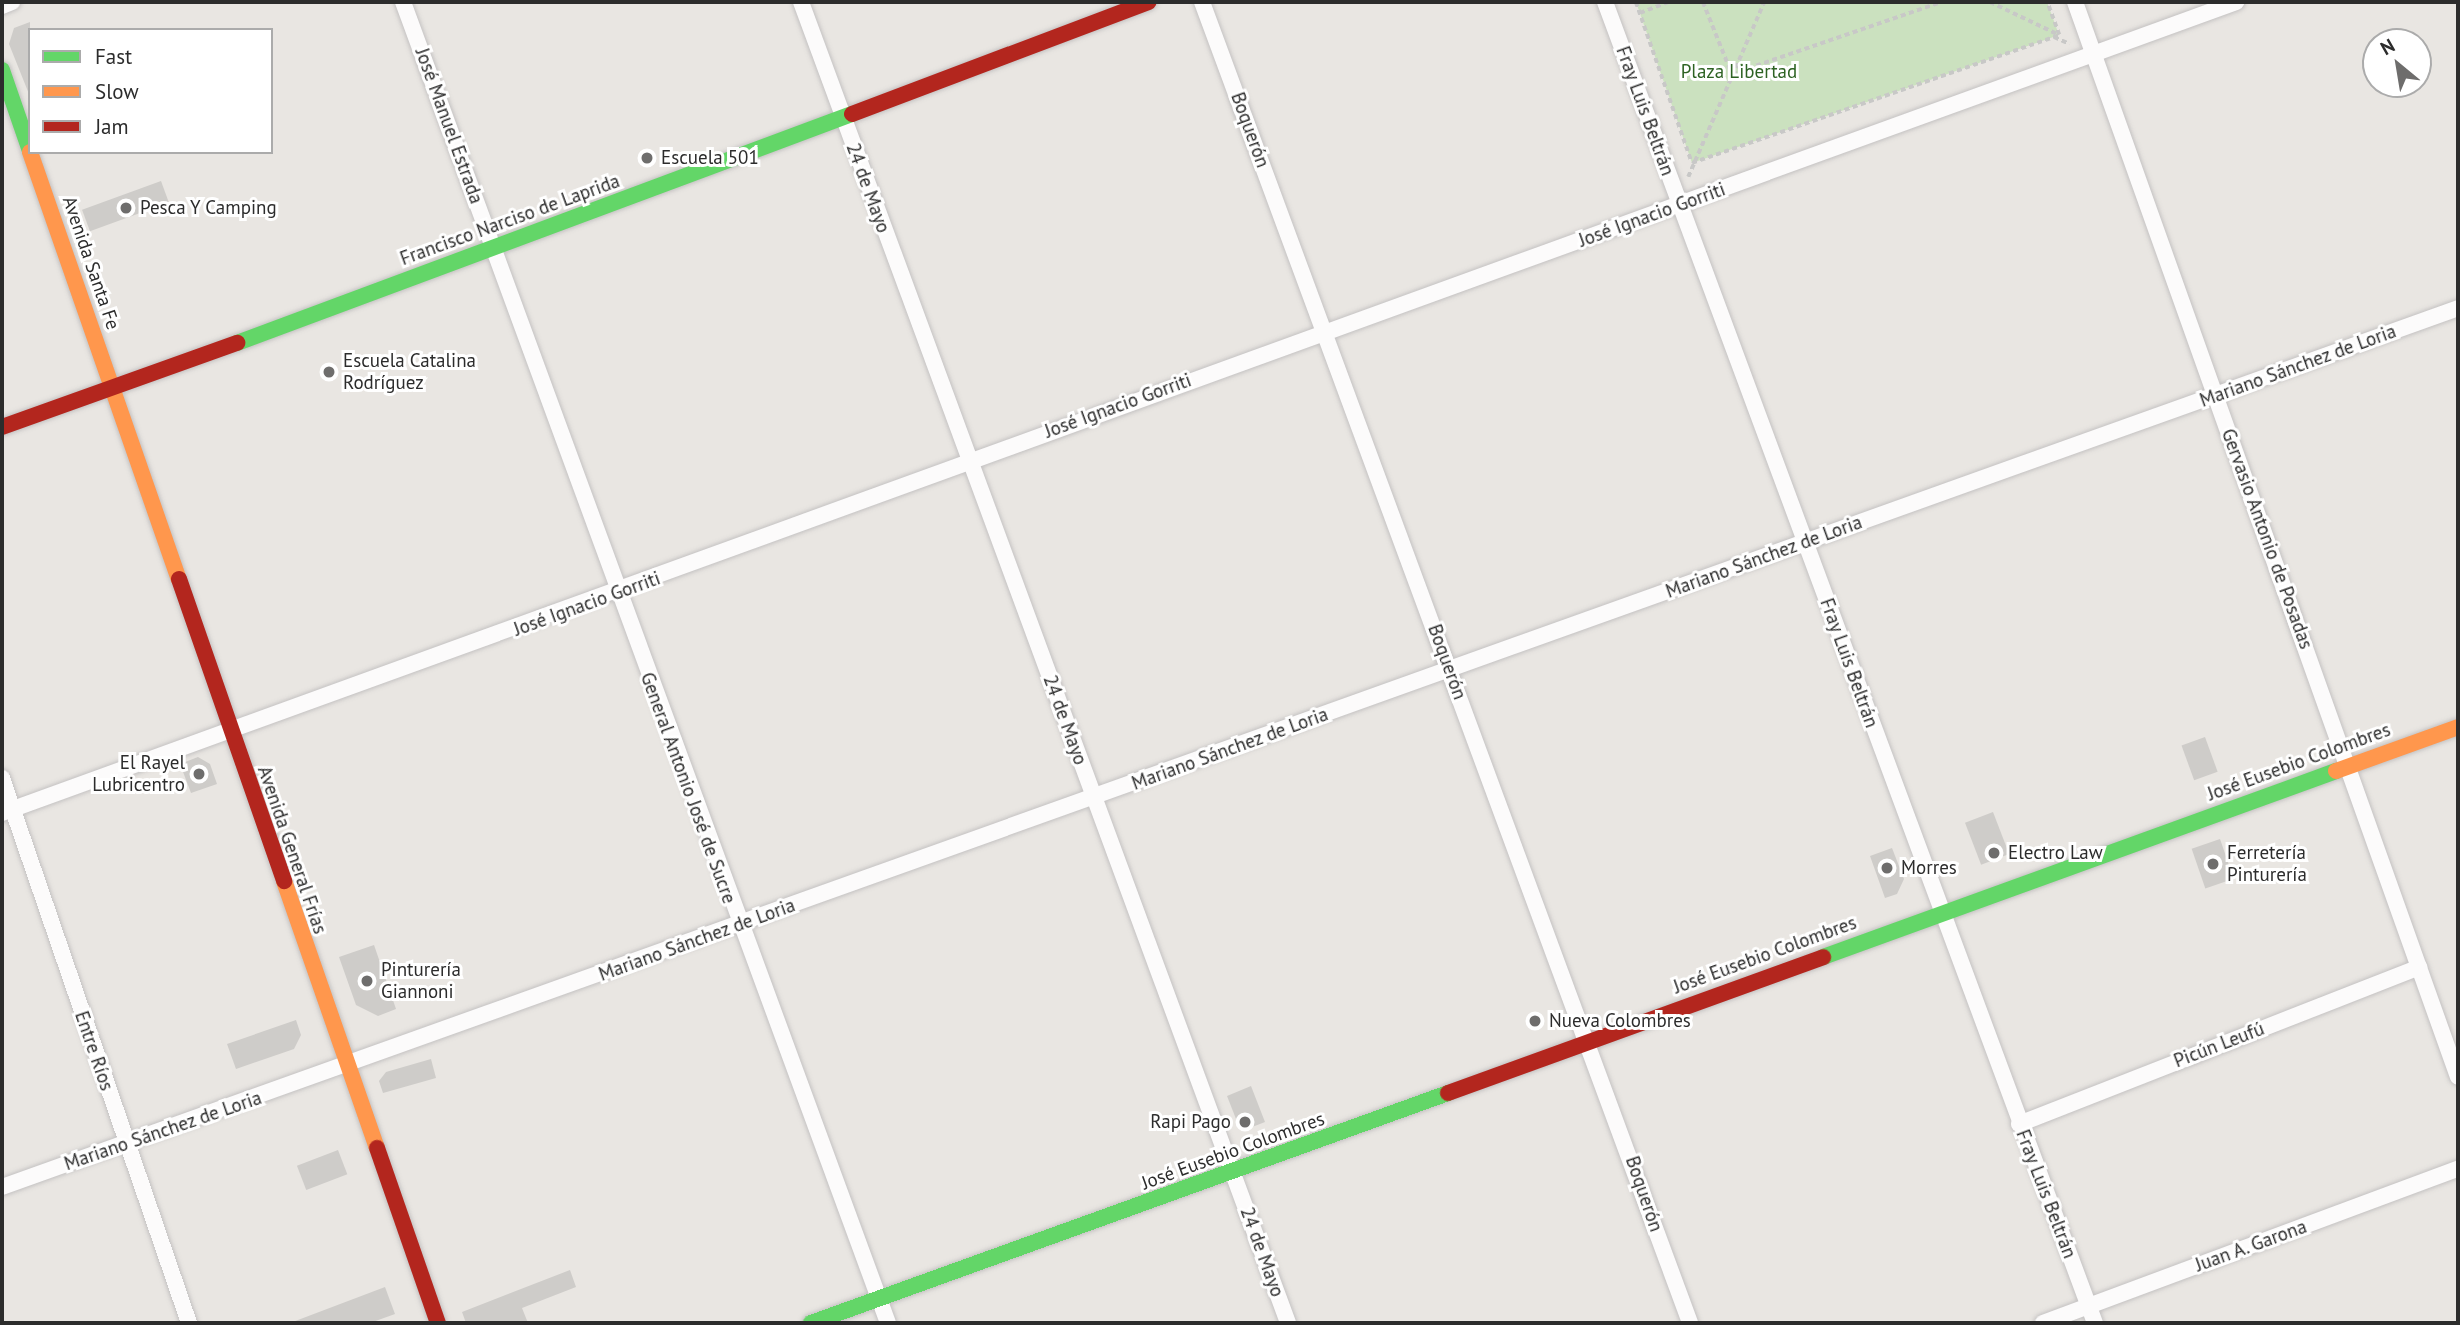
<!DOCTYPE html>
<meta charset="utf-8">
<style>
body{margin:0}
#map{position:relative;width:2460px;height:1325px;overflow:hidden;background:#e9e6e2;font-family:"PT Sans",sans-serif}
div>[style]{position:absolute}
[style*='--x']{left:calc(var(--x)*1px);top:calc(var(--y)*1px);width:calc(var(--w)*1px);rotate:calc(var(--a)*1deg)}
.green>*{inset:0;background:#cbe1bf}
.building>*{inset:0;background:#ceccc9;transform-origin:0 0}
.path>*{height:3.5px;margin-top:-1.75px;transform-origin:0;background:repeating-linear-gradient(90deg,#c8c8c7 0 5px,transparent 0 8.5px)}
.roads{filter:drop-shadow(0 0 2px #c4c2c2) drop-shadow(0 0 2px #c4c2c2)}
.street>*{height:16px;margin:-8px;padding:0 8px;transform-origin:8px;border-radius:8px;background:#fcfbfb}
.fast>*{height:16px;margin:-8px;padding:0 8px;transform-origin:8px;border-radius:8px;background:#63d668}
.slow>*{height:16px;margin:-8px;padding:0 8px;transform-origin:8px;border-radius:8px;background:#ff974d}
.jam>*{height:16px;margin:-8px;padding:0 8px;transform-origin:8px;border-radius:8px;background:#b3261e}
.dots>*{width:19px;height:19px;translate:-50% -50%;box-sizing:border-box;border:4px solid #fff;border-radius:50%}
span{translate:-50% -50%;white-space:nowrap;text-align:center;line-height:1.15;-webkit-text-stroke:6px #fff;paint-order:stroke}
.park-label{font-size:19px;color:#2d6222}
.street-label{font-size:19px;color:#2c2c2c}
.poi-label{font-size:19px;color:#2c2c2c}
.left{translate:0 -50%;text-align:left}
.right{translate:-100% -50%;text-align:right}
.frame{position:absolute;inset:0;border:4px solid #2c2c2c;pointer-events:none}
.legend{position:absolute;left:28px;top:28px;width:245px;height:126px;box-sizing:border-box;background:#fff;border:2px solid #ababab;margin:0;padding:9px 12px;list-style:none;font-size:21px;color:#2c2c2c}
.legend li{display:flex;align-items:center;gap:14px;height:35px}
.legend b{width:35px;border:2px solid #ababab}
.north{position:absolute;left:2362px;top:28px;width:70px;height:70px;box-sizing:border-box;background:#fff;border:2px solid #ababab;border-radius:50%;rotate:330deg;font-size:19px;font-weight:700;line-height:28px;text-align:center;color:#2c2c2c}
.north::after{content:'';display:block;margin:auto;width:24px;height:32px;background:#6e6d6c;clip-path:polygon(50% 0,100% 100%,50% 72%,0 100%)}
</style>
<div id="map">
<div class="green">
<i style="clip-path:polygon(1636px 2px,2047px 2px,2059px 35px,1692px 163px)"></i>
</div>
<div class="building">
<i style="clip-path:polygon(30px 22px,30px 94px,29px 94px,9px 44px,14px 28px)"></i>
<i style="left:161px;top:181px;width:23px;height:84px;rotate:70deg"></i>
<i style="left:2205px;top:737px;width:37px;height:25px;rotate:70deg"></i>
<i style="clip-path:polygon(198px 757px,210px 764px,217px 784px,191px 793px,180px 764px)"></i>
<i style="left:1993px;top:812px;width:45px;height:30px;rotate:69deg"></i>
<i style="left:2220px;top:839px;width:42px;height:30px;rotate:71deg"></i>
<i style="clip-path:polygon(1892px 848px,1904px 879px,1897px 894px,1885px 898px,1870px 856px)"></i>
<i style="clip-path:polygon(374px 945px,396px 1009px,378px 1016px,356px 1005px,339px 957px)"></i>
<i style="clip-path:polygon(296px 1020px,301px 1035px,294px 1049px,236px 1069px,227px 1044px)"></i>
<i style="clip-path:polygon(431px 1059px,436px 1078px,383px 1093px,379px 1081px,386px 1072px)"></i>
<i style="clip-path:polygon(1251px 1086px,1265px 1122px,1247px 1129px,1238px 1124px,1227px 1096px)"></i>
<i style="left:338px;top:1150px;width:26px;height:44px;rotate:69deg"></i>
<i style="clip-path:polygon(570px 1270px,576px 1287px,522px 1308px,528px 1323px,466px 1323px,462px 1312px)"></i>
<i style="clip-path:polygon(385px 1287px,395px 1314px,370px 1323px,290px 1323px)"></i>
</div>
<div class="path">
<i style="--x:1636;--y:2;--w:170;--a:70.8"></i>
<i style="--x:1692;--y:163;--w:389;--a:-19.2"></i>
<i style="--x:2059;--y:35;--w:35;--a:-110"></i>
<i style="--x:1703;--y:2;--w:78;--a:68.1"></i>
<i style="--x:1732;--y:74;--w:221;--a:-19"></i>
<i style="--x:1990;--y:2;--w:74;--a:25.5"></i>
<i style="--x:1640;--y:13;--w:30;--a:-21"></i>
<i style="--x:2054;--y:37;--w:17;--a:24"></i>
<i style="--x:1688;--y:177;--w:191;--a:-66.5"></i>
</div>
<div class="roads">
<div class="street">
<i style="--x:403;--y:2;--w:1407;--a:69.84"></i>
<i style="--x:801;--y:2;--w:1408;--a:69.76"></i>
<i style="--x:1202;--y:2;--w:1408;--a:69.72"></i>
<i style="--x:1605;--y:2;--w:1409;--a:69.65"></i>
<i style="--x:2075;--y:2;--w:1141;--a:70.39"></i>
<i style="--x:2;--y:6;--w:11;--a:-22"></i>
<i style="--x:2;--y:778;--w:576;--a:71.06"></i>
<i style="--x:2;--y:813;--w:2377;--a:-19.95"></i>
<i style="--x:2019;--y:1124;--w:430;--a:-21.4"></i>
<i style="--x:2;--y:1187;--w:2609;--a:-19.69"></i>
<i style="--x:2043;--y:1323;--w:443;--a:-20.4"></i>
</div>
<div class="fast">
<i style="--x:2;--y:70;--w:86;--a:70.9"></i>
<i style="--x:237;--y:343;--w:656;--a:-20.42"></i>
<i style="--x:1823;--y:957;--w:546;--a:-19.93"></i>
<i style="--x:811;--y:1323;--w:677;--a:-19.85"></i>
</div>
<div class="slow">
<i style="--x:30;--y:152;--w:452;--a:70.8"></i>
<i style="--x:2336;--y:771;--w:130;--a:-19.8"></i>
<i style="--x:284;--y:881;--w:283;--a:70.8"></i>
</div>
<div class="jam">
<i style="--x:852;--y:114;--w:317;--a:-20.7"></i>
<i style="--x:2;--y:427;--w:250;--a:-19.7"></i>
<i style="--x:179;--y:579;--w:320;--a:70.8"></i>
<i style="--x:1448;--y:1093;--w:399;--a:-19.9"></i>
<i style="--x:377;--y:1148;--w:185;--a:70.8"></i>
</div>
</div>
<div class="dots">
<i style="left:647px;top:158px;background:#6e6d6c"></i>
<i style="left:126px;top:208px;background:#6e6d6c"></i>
<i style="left:329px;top:372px;background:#6e6d6c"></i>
<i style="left:199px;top:774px;background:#6e6d6c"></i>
<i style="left:1994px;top:853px;background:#6e6d6c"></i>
<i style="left:2213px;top:864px;background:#6e6d6c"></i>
<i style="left:1887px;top:868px;background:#6e6d6c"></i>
<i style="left:367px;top:981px;background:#6e6d6c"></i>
<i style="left:1535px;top:1021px;background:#6e6d6c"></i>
<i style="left:1245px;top:1122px;background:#6e6d6c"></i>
</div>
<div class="park-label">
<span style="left:1739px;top:72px">Plaza Libertad</span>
</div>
<div class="street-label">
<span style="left:1645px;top:111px;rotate:70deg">Fray Luis Beltrán</span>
<span style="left:449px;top:126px;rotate:70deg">José Manuel Estrada</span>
<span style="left:1250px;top:130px;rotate:70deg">Boquerón</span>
<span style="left:868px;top:188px;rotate:70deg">24 de Mayo</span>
<span style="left:1652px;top:215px;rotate:-20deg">José Ignacio Gorriti</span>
<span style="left:510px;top:220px;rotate:-20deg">Francisco Narciso de Laprida</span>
<span style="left:91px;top:263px;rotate:71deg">Avenida Santa Fe</span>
<span style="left:2298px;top:366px;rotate:-20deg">Mariano Sánchez de Loria</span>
<span style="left:1118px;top:406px;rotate:-20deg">José Ignacio Gorriti</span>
<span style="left:2267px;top:539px;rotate:70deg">Gervasio Antonio de Posadas</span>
<span style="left:1764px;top:557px;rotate:-20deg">Mariano Sánchez de Loria</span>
<span style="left:587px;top:604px;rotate:-20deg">José Ignacio Gorriti</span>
<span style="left:1447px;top:662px;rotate:70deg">Boquerón</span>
<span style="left:1849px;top:663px;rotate:70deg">Fray Luis Beltrán</span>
<span style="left:1065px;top:720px;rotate:70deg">24 de Mayo</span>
<span style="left:1230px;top:749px;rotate:-20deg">Mariano Sánchez de Loria</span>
<span style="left:2299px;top:762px;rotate:-20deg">José Eusebio Colombres</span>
<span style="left:688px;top:788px;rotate:70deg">General Antonio José de Sucre</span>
<span style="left:292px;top:850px;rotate:71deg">Avenida General Frías</span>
<span style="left:697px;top:940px;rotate:-20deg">Mariano Sánchez de Loria</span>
<span style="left:1765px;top:955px;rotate:-20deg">José Eusebio Colombres</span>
<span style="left:2219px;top:1045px;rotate:-21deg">Picún Leufú</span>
<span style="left:94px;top:1051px;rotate:71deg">Entre Ríos</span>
<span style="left:163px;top:1131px;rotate:-19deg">Mariano Sánchez de Loria</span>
<span style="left:1233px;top:1151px;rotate:-20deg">José Eusebio Colombres</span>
<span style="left:1644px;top:1194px;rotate:71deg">Boquerón</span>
<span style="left:2046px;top:1194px;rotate:69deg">Fray Luis Beltrán</span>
<span style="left:2251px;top:1246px;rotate:-20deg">Juan A. Garona</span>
<span style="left:1262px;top:1252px;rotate:70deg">24 de Mayo</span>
</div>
<div class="poi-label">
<span class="left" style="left:661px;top:158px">Escuela 501</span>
<span class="left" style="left:140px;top:208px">Pesca Y Camping</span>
<span class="left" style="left:343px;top:372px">Escuela Catalina<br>Rodríguez</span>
<span class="right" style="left:185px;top:774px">El Rayel<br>Lubricentro</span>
<span class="left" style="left:2008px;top:853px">Electro Law</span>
<span class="left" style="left:2227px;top:864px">Ferretería<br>Pinturería</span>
<span class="left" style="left:1901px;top:868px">Morres</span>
<span class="left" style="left:381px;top:981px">Pinturería<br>Giannoni</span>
<span class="left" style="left:1549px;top:1021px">Nueva Colombres</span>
<span class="right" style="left:1231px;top:1122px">Rapi Pago</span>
</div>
<div class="frame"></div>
<ul class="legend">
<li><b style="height:9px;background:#63d668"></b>Fast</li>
<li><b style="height:9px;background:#ff974d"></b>Slow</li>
<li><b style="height:9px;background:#b3261e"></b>Jam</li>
</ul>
<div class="north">N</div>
</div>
